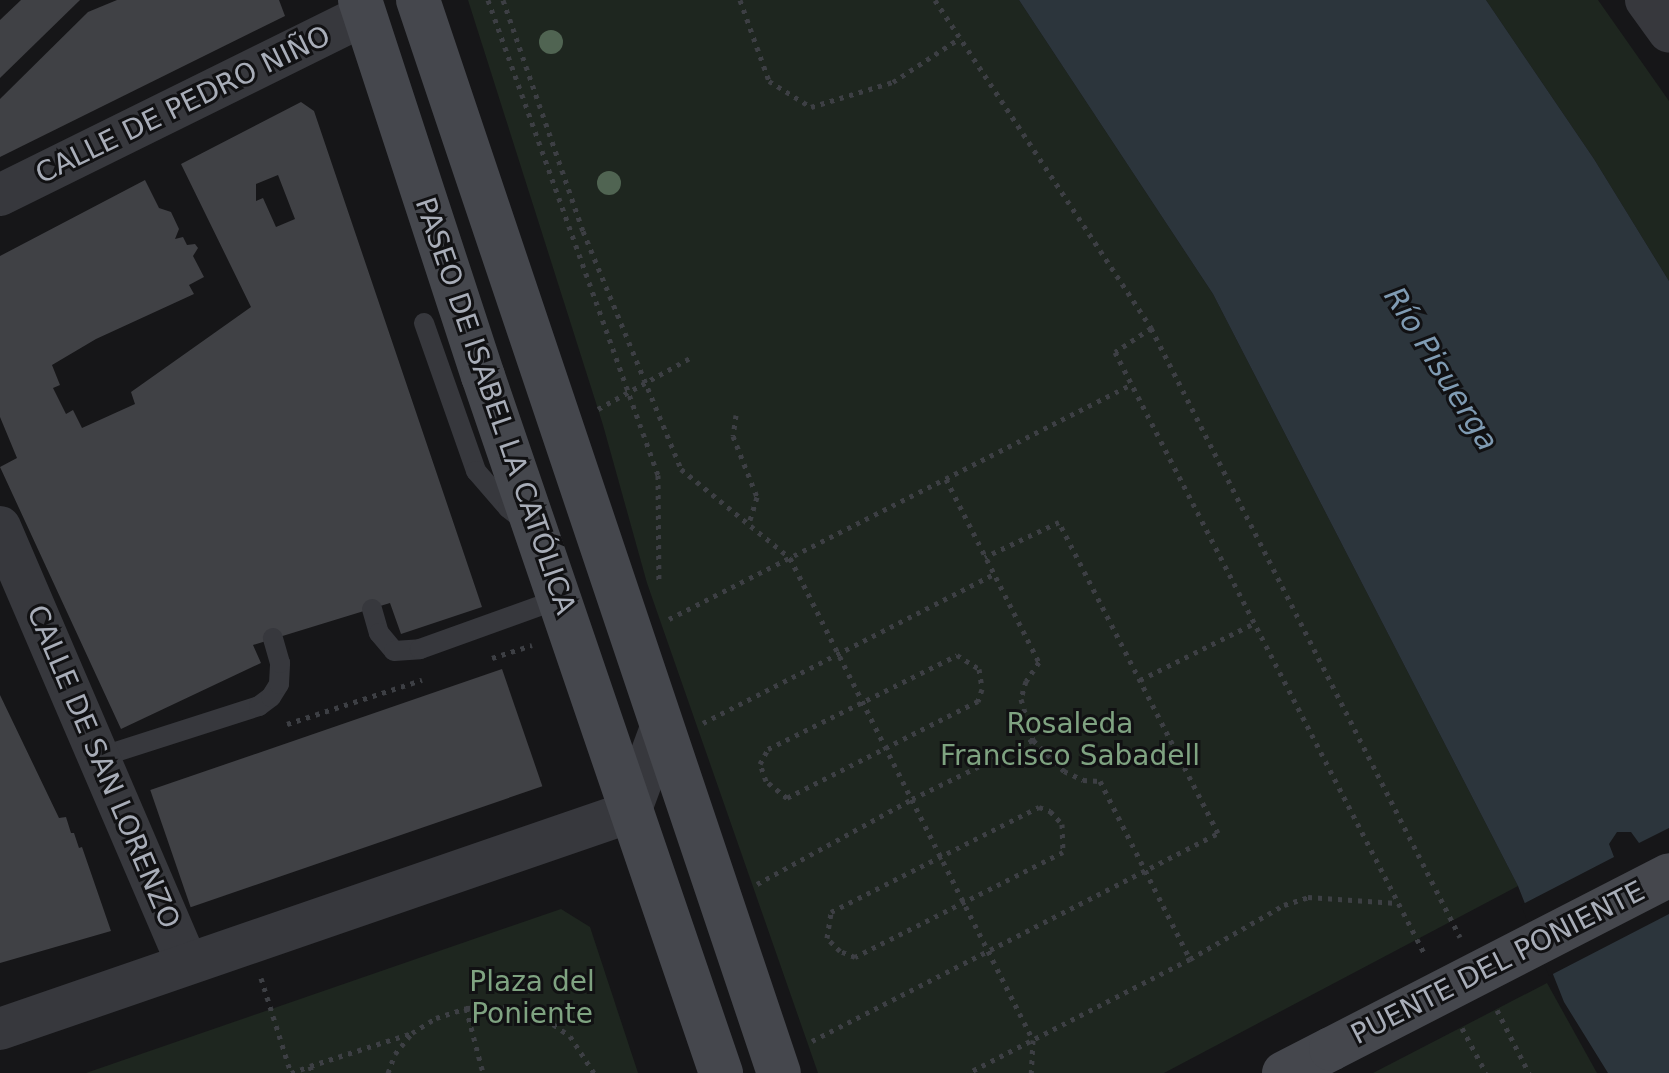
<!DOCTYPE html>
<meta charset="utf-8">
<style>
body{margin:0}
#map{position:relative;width:1669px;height:1073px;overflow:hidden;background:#161618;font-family:"DejaVu Sans",sans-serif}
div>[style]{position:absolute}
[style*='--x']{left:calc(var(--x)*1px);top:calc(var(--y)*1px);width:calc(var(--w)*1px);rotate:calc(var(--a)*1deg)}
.green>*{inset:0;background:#1e261f}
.water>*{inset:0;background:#2c353c}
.pier>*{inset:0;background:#161618}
.building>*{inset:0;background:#404145;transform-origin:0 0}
.path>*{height:5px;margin-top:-2.5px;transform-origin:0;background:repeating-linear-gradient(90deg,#3d3f44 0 4px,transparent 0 10px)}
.service>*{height:20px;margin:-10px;padding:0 10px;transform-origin:10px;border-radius:10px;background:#37383d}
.minor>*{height:42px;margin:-21px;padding:0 21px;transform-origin:21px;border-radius:21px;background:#37383d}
.secondary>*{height:44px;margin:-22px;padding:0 22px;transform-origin:22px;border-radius:22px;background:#45474d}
.secondary-bridge>*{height:44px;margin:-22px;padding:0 22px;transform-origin:22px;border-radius:22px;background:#45474d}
.trees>*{width:24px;height:24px;margin:-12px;border-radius:50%;background:#506452}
span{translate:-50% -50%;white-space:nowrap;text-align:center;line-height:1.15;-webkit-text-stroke:6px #111113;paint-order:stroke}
.street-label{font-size:28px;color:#a8adb8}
.park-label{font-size:28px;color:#7fa381}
.water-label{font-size:30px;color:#7f9bb3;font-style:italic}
</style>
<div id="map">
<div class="green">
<i style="clip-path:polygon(468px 0,1019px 0,1213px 294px,1518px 886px,1164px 1073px,818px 1073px,647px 583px,603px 425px)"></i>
<i style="clip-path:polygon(1486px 0,1598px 0,1669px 101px,1669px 281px,1594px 159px)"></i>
<i style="clip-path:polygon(561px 909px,590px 927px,638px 1073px,86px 1073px)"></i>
<i style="clip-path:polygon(1547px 983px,1597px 1073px,1373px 1073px)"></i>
</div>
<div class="water">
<i style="clip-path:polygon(1019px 0,1486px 0,1594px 159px,1669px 281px,1669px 1073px,1608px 1073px,1564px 1002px,1518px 886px,1213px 294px)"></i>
</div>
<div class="pier">
<i style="clip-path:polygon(1669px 828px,1669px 914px,1549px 976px,1521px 905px,1614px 857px,1609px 844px,1617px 832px,1631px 832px,1639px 843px)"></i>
</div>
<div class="building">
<i style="clip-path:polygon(21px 0,80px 0,0 78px,0 20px)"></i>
<i style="clip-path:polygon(117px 0,279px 0,285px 16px,0 157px,0 99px,88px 12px)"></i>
<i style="clip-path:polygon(evenodd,301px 102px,314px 111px,482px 607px,401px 634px,390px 603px,253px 645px,261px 663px,121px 729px,0 467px,17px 458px,0 417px,0 256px,145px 180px,159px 208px,171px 212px,179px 229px,175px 239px,183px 237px,187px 245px,195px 244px,198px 248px,193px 256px,204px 277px,189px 285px,194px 294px,96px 339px,52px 365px,60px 385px,53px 388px,66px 414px,73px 410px,82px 428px,135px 404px,131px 392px,251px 307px,181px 164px,301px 102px,278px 175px,295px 219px,276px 227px,263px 198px,256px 201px,256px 184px,278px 175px)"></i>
<i style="left:502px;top:669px;width:124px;height:372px;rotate:71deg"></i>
<i style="clip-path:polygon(0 695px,59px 818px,66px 817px,71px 833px,74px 833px,79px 848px,82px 847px,111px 931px,0 963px)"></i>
</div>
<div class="path">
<i style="--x:488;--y:0;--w:505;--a:70.31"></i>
<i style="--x:658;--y:475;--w:107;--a:89.5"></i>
<i style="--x:503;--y:0;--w:244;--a:70.9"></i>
<i style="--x:583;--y:231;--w:257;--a:67.6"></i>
<i style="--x:681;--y:469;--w:141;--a:39.2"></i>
<i style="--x:790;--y:558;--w:540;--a:63.25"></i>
<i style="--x:1033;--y:1040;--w:33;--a:93"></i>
<i style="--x:740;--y:0;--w:86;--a:70.3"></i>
<i style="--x:769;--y:81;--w:49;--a:31.8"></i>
<i style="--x:811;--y:107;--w:86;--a:-17"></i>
<i style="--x:893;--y:82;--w:80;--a:-33.3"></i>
<i style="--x:935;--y:0;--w:393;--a:56.6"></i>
<i style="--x:1151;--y:328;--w:683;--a:63.1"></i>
<i style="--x:1151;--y:328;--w:43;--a:146.3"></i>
<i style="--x:1115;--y:352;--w:678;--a:62.79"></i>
<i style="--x:598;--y:409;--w:107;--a:-29"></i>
<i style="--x:736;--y:415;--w:21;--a:98"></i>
<i style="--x:733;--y:436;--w:66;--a:68.5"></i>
<i style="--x:757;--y:497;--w:28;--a:107"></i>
<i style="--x:946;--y:479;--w:205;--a:63.1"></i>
<i style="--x:1039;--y:662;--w:23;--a:124"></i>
<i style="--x:1026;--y:681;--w:19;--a:106"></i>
<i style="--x:1021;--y:699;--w:43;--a:73.7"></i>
<i style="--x:1033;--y:740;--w:44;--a:45"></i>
<i style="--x:1064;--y:771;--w:21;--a:25"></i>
<i style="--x:1083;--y:780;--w:17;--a:3"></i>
<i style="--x:1100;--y:781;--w:199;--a:63.2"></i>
<i style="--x:1190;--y:959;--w:250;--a:152.8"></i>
<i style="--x:669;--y:619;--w:519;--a:-26.91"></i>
<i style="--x:957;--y:655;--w:26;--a:32"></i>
<i style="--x:979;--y:669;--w:20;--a:81"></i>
<i style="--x:982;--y:689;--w:13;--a:108"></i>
<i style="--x:978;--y:701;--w:214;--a:153.1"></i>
<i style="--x:787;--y:798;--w:27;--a:-141"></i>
<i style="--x:766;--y:781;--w:18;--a:-109"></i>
<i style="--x:760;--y:764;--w:17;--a:-62"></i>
<i style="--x:768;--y:749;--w:211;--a:-26.4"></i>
<i style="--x:492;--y:658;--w:42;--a:-18"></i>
<i style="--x:1140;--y:680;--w:128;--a:-26.4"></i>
<i style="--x:703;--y:723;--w:327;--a:-27.1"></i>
<i style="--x:287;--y:724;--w:142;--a:-18.1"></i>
<i style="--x:1039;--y:807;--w:12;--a:20"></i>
<i style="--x:1050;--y:811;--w:18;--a:47"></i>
<i style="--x:1062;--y:824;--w:28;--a:88"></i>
<i style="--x:1063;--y:852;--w:233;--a:153.2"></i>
<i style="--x:855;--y:957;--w:16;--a:-158"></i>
<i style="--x:840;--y:951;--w:18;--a:-135"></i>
<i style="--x:827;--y:938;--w:26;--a:-81"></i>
<i style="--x:831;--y:912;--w:233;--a:-26.8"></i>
<i style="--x:757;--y:884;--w:177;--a:-28.7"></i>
<i style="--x:912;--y:799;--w:135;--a:-26"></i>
<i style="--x:1190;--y:959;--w:108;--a:-29.9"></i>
<i style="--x:1284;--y:905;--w:25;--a:-18"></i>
<i style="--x:1308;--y:897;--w:89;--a:3.9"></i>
<i style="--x:261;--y:978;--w:100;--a:72.5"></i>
<i style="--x:466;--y:1008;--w:67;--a:75.3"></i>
<i style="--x:1497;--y:1010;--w:71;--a:63.1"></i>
<i style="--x:1462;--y:1028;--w:51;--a:61.9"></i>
<i style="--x:812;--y:1041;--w:456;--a:-27.1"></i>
<i style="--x:1218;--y:833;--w:349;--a:-117.1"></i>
<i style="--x:1059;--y:522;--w:82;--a:154.7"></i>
<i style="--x:310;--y:1066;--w:107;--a:-17.9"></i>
<i style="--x:412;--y:1033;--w:28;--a:-32"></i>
<i style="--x:436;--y:1018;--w:32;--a:-18"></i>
<i style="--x:466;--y:1008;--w:37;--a:-2"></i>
<i style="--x:503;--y:1007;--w:35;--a:10"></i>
<i style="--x:537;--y:1013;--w:40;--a:34.9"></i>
<i style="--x:570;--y:1036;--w:44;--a:57"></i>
<i style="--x:291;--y:1073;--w:20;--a:-20"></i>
<i style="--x:310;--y:1066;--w:7;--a:74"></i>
<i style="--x:388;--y:1073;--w:20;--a:-70"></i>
<i style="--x:395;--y:1054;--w:26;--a:-51"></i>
</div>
<div class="service">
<i style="--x:424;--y:323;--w:157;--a:70.6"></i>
<i style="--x:476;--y:471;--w:49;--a:49.1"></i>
<i style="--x:508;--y:508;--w:18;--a:38"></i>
<i style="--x:372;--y:609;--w:25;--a:74"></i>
<i style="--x:379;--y:633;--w:23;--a:50"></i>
<i style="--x:394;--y:651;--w:26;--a:-4"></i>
<i style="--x:420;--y:649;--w:148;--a:-19.8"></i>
<i style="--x:100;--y:757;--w:167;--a:-17.8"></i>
<i style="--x:259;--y:706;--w:15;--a:-37"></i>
<i style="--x:271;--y:697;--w:15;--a:-58"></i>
<i style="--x:279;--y:684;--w:21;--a:-87"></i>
<i style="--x:280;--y:663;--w:26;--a:-106"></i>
</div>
<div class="minor">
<i style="--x:1646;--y:0;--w:39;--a:54"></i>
<i style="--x:0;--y:195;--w:407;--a:-26.3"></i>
<i style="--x:0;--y:527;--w:475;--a:66.8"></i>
<i style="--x:0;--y:1029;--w:666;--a:-19.01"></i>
<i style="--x:630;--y:812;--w:93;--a:-69.8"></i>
</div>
<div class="secondary">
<i style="--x:360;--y:0;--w:396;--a:71.9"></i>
<i style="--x:483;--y:376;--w:737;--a:71.15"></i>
<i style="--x:418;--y:0;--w:1132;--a:71.41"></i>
<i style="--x:1284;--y:1073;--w:53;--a:-27.1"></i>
</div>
<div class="secondary-bridge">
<i style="--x:1331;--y:1049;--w:380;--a:-27.2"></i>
</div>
<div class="trees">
<i style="left:551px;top:42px"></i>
<i style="left:609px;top:183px"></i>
</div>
<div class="street-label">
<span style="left:183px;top:105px;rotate:-26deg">CALLE DE PEDRO NIÑO</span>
<span style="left:495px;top:406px;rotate:71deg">PASEO DE ISABEL LA CATÓLICA</span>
<span style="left:103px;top:767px;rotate:67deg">CALLE DE SAN LORENZO</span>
<span style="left:1498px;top:963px;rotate:-27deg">PUENTE DEL PONIENTE</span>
</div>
<div class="park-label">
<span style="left:1070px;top:740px">Rosaleda<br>Francisco Sabadell</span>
<span style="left:532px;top:998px">Plaza del<br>Poniente</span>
</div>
<div class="water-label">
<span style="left:1441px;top:369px;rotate:58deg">Río Pisuerga</span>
</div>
</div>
